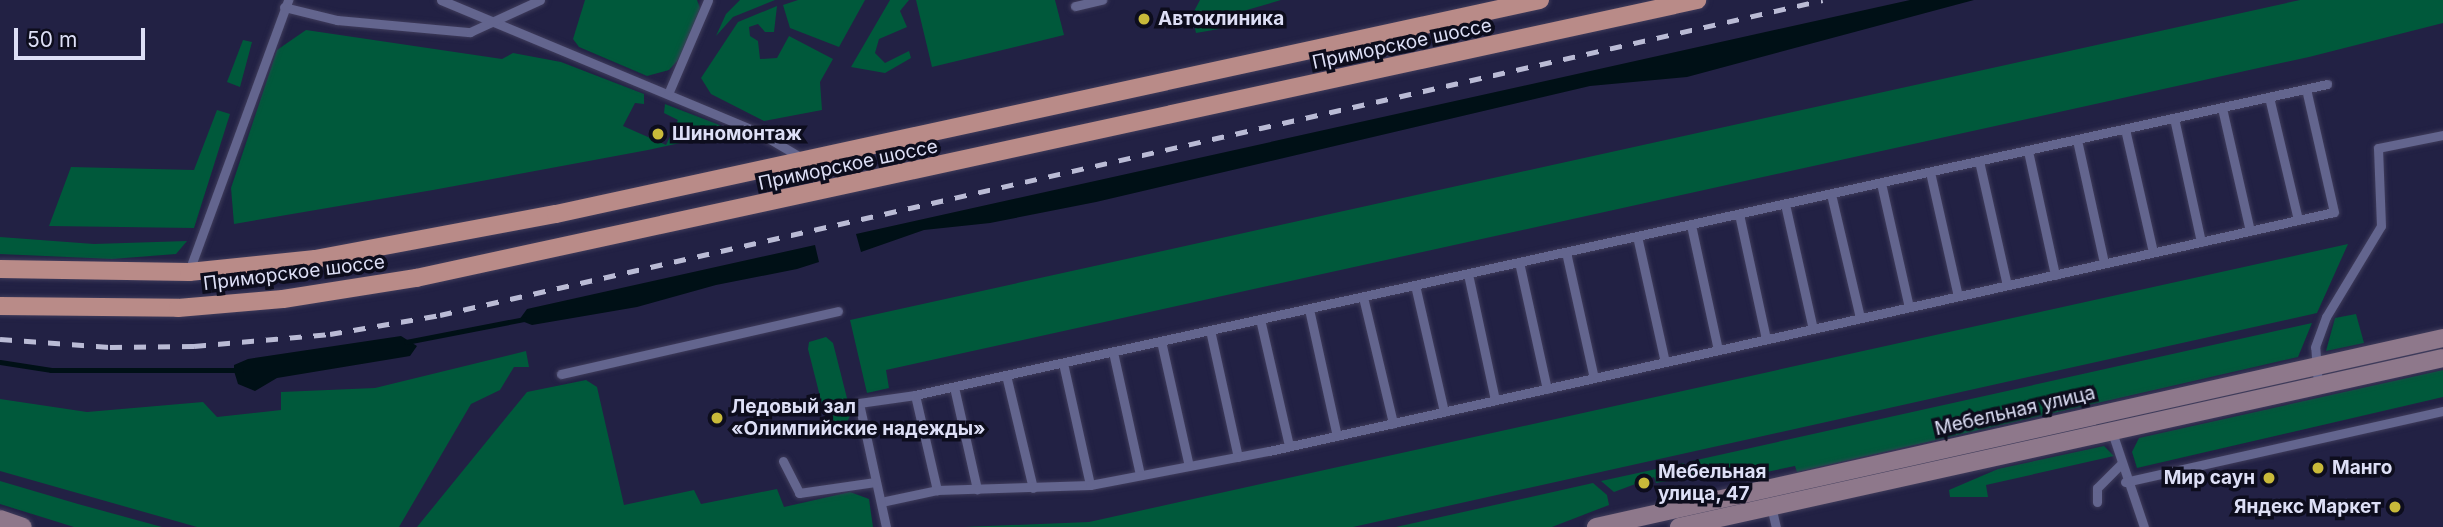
<!DOCTYPE html>
<meta charset="utf-8">
<style>
body{margin:0}
#map{position:relative;width:2443px;height:527px;overflow:hidden;background:#222144;font-family:Inter,sans-serif}
div>[style]{position:absolute}
[style*='--x']{left:calc(var(--x)*1px);top:calc(var(--y)*1px);width:calc(var(--w)*1px);rotate:calc(var(--a)*1deg)}
.green>*{inset:0;background:#00593b}
.water>*{inset:0;background:#001016}
.stream>*{height:5px;margin:-2.5px;padding:0 2.5px;transform-origin:2.5px;border-radius:2.5px;background:#001016}
.roads{filter:drop-shadow(0 0 2px #3f3c5b) drop-shadow(0 0 2px #3f3c5b)}
.lane>*{height:9px;margin:-4.5px;padding:0 4.5px;transform-origin:4.5px;border-radius:4.5px;background:#63658e}
.secondary>*{height:18px;margin:-9px;padding:0 9px;transform-origin:9px;border-radius:9px;background:#8e788b}
.primary>*{height:18px;margin:-9px;padding:0 9px;transform-origin:9px;border-radius:9px;background:#b98b88}
.rail>*{height:5px;margin-top:-2.5px;transform-origin:0;background:repeating-linear-gradient(90deg,#babbd5 0 12px,transparent 0 24px)}
.dots>*{width:19px;height:19px;translate:-50% -50%;box-sizing:border-box;border:4px solid #0d0d1d;border-radius:50%}
span{translate:-50% -50%;white-space:nowrap;text-align:center;line-height:1.15;-webkit-text-stroke:7px #0d0d1d;paint-order:stroke}
.poi-label{font-size:19px;color:#dddff6;font-weight:700}
.left{translate:0 -50%;text-align:left}
.right{translate:-100% -50%;text-align:right}
.street-label{font-size:19px;color:#dddff6}
.scale{position:absolute;left:14px;top:28px;width:131px;height:32px;box-sizing:border-box;border:4px solid #dddff6;border-top:0;padding-left:9px;font-size:21px;line-height:24px;white-space:nowrap;color:#dddff6;-webkit-text-stroke:5px #0d0d1d;paint-order:stroke}
</style>
<div id="map">
<div class="green">
<i style="clip-path:polygon(585px 0,697px 0,700px 8px,685px 52px,669px 70px,647px 76px,579px 47px,573px 39px)"></i>
<i style="clip-path:polygon(740px 0,775px 0,733px 17px,716px 36px,726px 14px)"></i>
<i style="clip-path:polygon(798px 0,865px 0,839px 47px,790px 28px,783px 5px)"></i>
<i style="clip-path:polygon(890px 0,909px 0,900px 11px,907px 27px,879px 39px,875px 53px,885px 63px,909px 51px,911px 58px,885px 73px,851px 67px)"></i>
<i style="clip-path:polygon(916px 0,1055px 0,1064px 35px,932px 67px)"></i>
<i style="clip-path:polygon(1200px 0,1281px 0,1240px 12px,1219px 29px,1196px 33px,1192px 15px)"></i>
<i style="clip-path:polygon(2300px 0,2443px 0,2443px 23px,2309px 57px,886px 370px,889px 388px,867px 393px,850px 320px)"></i>
<i style="clip-path:polygon(777px 6px,774px 32px,765px 32px,758px 24px,749px 27px,750px 36px,758px 41px,760px 59px,777px 58px,789px 36px,833px 59px,820px 82px,822px 110px,764px 121px,711px 94px,701px 78px,738px 22px)"></i>
<i style="clip-path:polygon(306px 30px,502px 59px,513px 53px,561px 62px,644px 94px,644px 104px,635px 103px,623px 126px,666px 145px,678px 120px,664px 113px,665px 104px,735px 131px,648px 150px,433px 190px,234px 224px,231px 188px,277px 50px)"></i>
<i style="clip-path:polygon(243px 40px,252px 42px,240px 87px,227px 82px)"></i>
<i style="clip-path:polygon(217px 110px,230px 114px,194px 228px,49px 226px,71px 167px,194px 170px)"></i>
<i style="clip-path:polygon(0 237px,94px 244px,187px 241px,176px 254px,112px 259px,0 254px)"></i>
<i style="clip-path:polygon(2348px 244px,2317px 313px,1353px 527px,963px 527px,1089px 522px)"></i>
<i style="clip-path:polygon(2356px 314px,2364px 343px,2326px 351px,2335px 318px)"></i>
<i style="clip-path:polygon(2312px 323px,2298px 357px,1797px 472px,1795px 466px,1738px 478px,1684px 477px,1692px 461px)"></i>
<i style="clip-path:polygon(826px 337px,833px 343px,851px 414px,847px 422px,836px 424px,826px 420px,808px 349px,809px 342px)"></i>
<i style="clip-path:polygon(526px 351px,529px 367px,514px 367px,500px 390px,471px 404px,399px 527px,197px 527px,0 471px,0 399px,87px 412px,203px 402px,217px 417px,281px 410px,281px 392px,375px 388px)"></i>
<i style="clip-path:polygon(2443px 370px,2443px 397px,2137px 468px,2132px 452px,2139px 438px)"></i>
<i style="clip-path:polygon(586px 380px,597px 387px,624px 505px,694px 490px,701px 504px,777px 489px,784px 507px,850px 492px,869px 499px,873px 527px,417px 527px,527px 392px)"></i>
<i style="clip-path:polygon(2104px 446px,2114px 456px,1986px 485px,1988px 497px,1950px 497px,1949px 490px,1998px 469px)"></i>
<i style="clip-path:polygon(1684px 463px,1677px 479px,1656px 483px,1654px 477px,1614px 492px,1601px 481px)"></i>
<i style="clip-path:polygon(0 481px,78px 504px,162px 527px,74px 527px,0 504px)"></i>
<i style="clip-path:polygon(1593px 483px,1607px 495px,1609px 505px,1552px 527px,1396px 527px)"></i>
</div>
<div class="water">
<i style="clip-path:polygon(1910px 0,1974px 0,1687px 77px,1590px 86px,1096px 202px,990px 223px,924px 230px,861px 252px,856px 234px)"></i>
<i style="clip-path:polygon(815px 245px,819px 262px,797px 269px,716px 285px,637px 307px,532px 325px,519px 320px,527px 309px)"></i>
<i style="clip-path:polygon(401px 336px,417px 346px,410px 356px,277px 378px,255px 391px,238px 384px,234px 371px,234px 365px,248px 359px)"></i>
</div>
<div class="stream">
<i style="--x:406;--y:342;--w:120;--a:-11"></i>
<i style="--x:0;--y:362;--w:52;--a:8.9"></i>
<i style="--x:51;--y:370;--w:190;--a:0"></i>
</div>
<div class="roads">
<div class="lane">
<i style="--x:441;--y:0;--w:341;--a:22.6"></i>
<i style="--x:756;--y:131;--w:53;--a:30.4"></i>
<i style="--x:1075;--y:6;--w:28;--a:-13"></i>
<i style="--x:284;--y:7;--w:55;--a:13.8"></i>
<i style="--x:337;--y:20;--w:134;--a:5.2"></i>
<i style="--x:470;--y:32;--w:77;--a:-24.6"></i>
<i style="--x:668;--y:94;--w:102;--a:-66.9"></i>
<i style="--x:2269;--y:97;--w:126;--a:76.7"></i>
<i style="--x:2222;--y:108;--w:126;--a:77.2"></i>
<i style="--x:2174;--y:118;--w:127;--a:77.7"></i>
<i style="--x:2125;--y:129;--w:126;--a:77.2"></i>
<i style="--x:2077;--y:140;--w:126;--a:77.6"></i>
<i style="--x:2028;--y:151;--w:127;--a:77.7"></i>
<i style="--x:1979;--y:161;--w:127;--a:77.3"></i>
<i style="--x:1930;--y:172;--w:127;--a:77.3"></i>
<i style="--x:1881;--y:183;--w:127;--a:77.3"></i>
<i style="--x:1831;--y:194;--w:127;--a:76.8"></i>
<i style="--x:1785;--y:204;--w:128;--a:77.4"></i>
<i style="--x:1739;--y:214;--w:128;--a:77.8"></i>
<i style="--x:1691;--y:225;--w:128;--a:77.8"></i>
<i style="--x:1637;--y:236;--w:129;--a:77.5"></i>
<i style="--x:1566;--y:252;--w:129;--a:77.5"></i>
<i style="--x:1519;--y:262;--w:130;--a:77.6"></i>
<i style="--x:189;--y:271;--w:289;--a:-69.9"></i>
<i style="--x:1468;--y:274;--w:129;--a:77.9"></i>
<i style="--x:1415;--y:285;--w:130;--a:77.1"></i>
<i style="--x:1363;--y:297;--w:130;--a:76.6"></i>
<i style="--x:1309;--y:309;--w:130;--a:77.6"></i>
<i style="--x:1260;--y:319;--w:130;--a:77.1"></i>
<i style="--x:1210;--y:330;--w:130;--a:77.6"></i>
<i style="--x:1161;--y:341;--w:128;--a:77.4"></i>
<i style="--x:1113;--y:352;--w:126;--a:77.6"></i>
<i style="--x:1063;--y:363;--w:125;--a:77.5"></i>
<i style="--x:561;--y:374;--w:284;--a:-12.8"></i>
<i style="--x:1006;--y:375;--w:116;--a:76.6"></i>
<i style="--x:2318;--y:386;--w:39;--a:-94"></i>
<i style="--x:2315;--y:347;--w:32;--a:-70"></i>
<i style="--x:2326;--y:317;--w:106;--a:-58.9"></i>
<i style="--x:2381;--y:226;--w:78;--a:-92.2"></i>
<i style="--x:2378;--y:148;--w:66;--a:-11.3"></i>
<i style="--x:954;--y:387;--w:105;--a:77.3"></i>
<i style="--x:915;--y:395;--w:98;--a:77"></i>
<i style="--x:2111;--y:429;--w:103;--a:71.4"></i>
<i style="--x:783;--y:461;--w:36;--a:63"></i>
<i style="--x:799;--y:493;--w:77;--a:-8.2"></i>
<i style="--x:2125;--y:482;--w:326;--a:-12.6"></i>
<i style="--x:881;--y:502;--w:57;--a:-12.1"></i>
<i style="--x:937;--y:490;--w:153;--a:-1.9"></i>
<i style="--x:1090;--y:485;--w:182;--a:-10.8"></i>
<i style="--x:1269;--y:451;--w:1091;--a:-12.65"></i>
<i style="--x:2334;--y:212;--w:126;--a:-102.8"></i>
<i style="--x:2097;--y:502;--w:14;--a:-90"></i>
<i style="--x:2097;--y:488;--w:33;--a:-45"></i>
<i style="--x:1771;--y:506;--w:22;--a:77"></i>
<i style="--x:886;--y:527;--w:127;--a:-102.3"></i>
<i style="--x:859;--y:403;--w:57;--a:-8.1"></i>
<i style="--x:915;--y:395;--w:1446;--a:-12.42"></i>
</div>
<div class="secondary">
<i style="--x:0;--y:519;--w:24;--a:19"></i>
<i style="--x:1596;--y:527;--w:868;--a:-12.58"></i>
<i style="--x:1679;--y:527;--w:782;--a:-12.47"></i>
</div>
<div class="primary">
<i style="--x:0;--y:269;--w:189;--a:0.9"></i>
<i style="--x:189;--y:272;--w:127;--a:-5.9"></i>
<i style="--x:315;--y:259;--w:245;--a:-10.6"></i>
<i style="--x:556;--y:214;--w:1007;--a:-12.27"></i>
<i style="--x:0;--y:306;--w:178;--a:0.6"></i>
<i style="--x:178;--y:308;--w:105;--a:-4.9"></i>
<i style="--x:283;--y:299;--w:135;--a:-9"></i>
<i style="--x:416;--y:278;--w:1311;--a:-12.24"></i>
</div>
</div>
<div class="rail">
<i style="--x:0;--y:339;--w:110;--a:4.2"></i>
<i style="--x:110;--y:347;--w:84;--a:-0.7"></i>
<i style="--x:194;--y:346;--w:137;--a:-5"></i>
<i style="--x:330;--y:334;--w:112;--a:-9.8"></i>
<i style="--x:440;--y:315;--w:1418;--a:-12.83"></i>
</div>
<div class="dots">
<i style="left:1144px;top:19px;background:#c9ba3a"></i>
<i style="left:658px;top:134px;background:#c9ba3a"></i>
<i style="left:717px;top:418px;background:#c9ba3a"></i>
<i style="left:2318px;top:468px;background:#c9ba3a"></i>
<i style="left:2269px;top:478px;background:#c9ba3a"></i>
<i style="left:1644px;top:483px;background:#c9ba3a"></i>
<i style="left:2395px;top:507px;background:#c9ba3a"></i>
</div>
<div class="poi-label">
<span class="left" style="left:1158px;top:19px">Автоклиника</span>
<span class="left" style="left:672px;top:134px">Шиномонтаж</span>
<span class="left" style="left:731px;top:418px">Ледовый зал<br>«Олимпийские надежды»</span>
<span class="left" style="left:2332px;top:468px">Манго</span>
<span class="left" style="left:1658px;top:483px">Мебельная<br>улица, 47</span>
<span class="right" style="left:2255px;top:478px">Мир саун</span>
<span class="right" style="left:2381px;top:507px">Яндекс Маркет</span>
</div>
<div class="street-label">
<span style="left:1402px;top:44px;rotate:-12deg">Приморское шоссе</span>
<span style="left:848px;top:165px;rotate:-12deg">Приморское шоссе</span>
<span style="left:294px;top:273px;rotate:-7deg">Приморское шоссе</span>
<span style="left:2015px;top:411px;rotate:-13deg">Мебельная улица</span>
</div>
<div class="scale">50 m</div>
</div>
